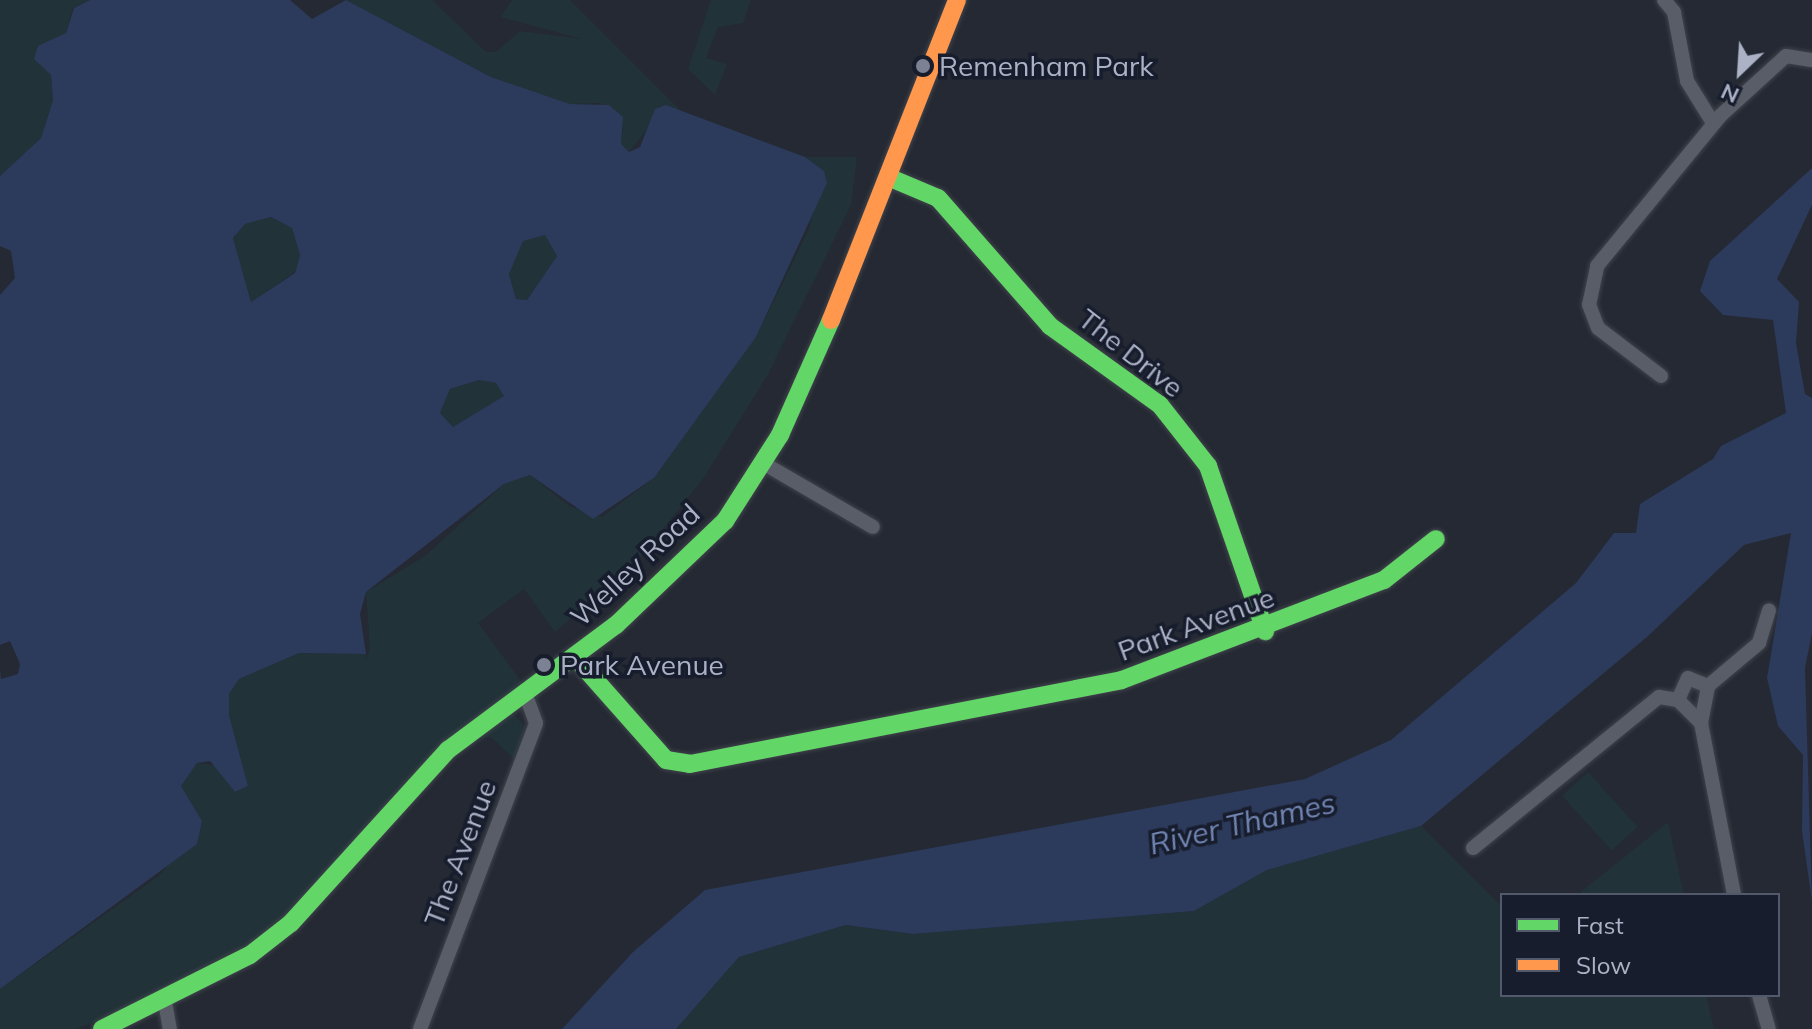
<!DOCTYPE html>
<style>
body{margin:0}
#map{position:relative;width:1812px;height:1029px;overflow:hidden;background:#242933;font-family:Mulish,sans-serif}
div>[style]{position:absolute}
[style*='--x']{left:calc(var(--x)*1px);top:calc(var(--y)*1px);width:calc(var(--w)*1px);rotate:calc(var(--a)*1deg)}
.green>*{inset:0;background:#213239;transform-origin:0 0}
.water>*{inset:0;background:#2c3a5b}
.roads{filter:drop-shadow(0 0 2px #40434b) drop-shadow(0 0 2px #40434b)}
.street>*{height:14px;margin:-7px;padding:0 7px;transform-origin:7px;border-radius:7px;background:#595d68}
.fast>*{height:18px;margin:-9px;padding:0 9px;transform-origin:9px;border-radius:9px;background:#63d668}
.slow>*{height:18px;margin:-9px;padding:0 9px;transform-origin:9px;border-radius:9px;background:#ff974d}
.dots>*{width:22px;height:22px;translate:-50% -50%;box-sizing:border-box;border:4px solid #171d2d;border-radius:50%}
span{translate:-50% -50%;white-space:nowrap;text-align:center;line-height:1.15;-webkit-text-stroke:7px #171d2d;paint-order:stroke}
.poi-label{font-size:28px;color:#abb2c6}
.left{translate:0 -50%;text-align:left}
.street-label{font-size:28px;color:#abb2c6}
.water-label{font-size:30px;color:#7084b2;font-style:italic}
.legend{position:absolute;left:1500px;top:893px;width:280px;height:104px;box-sizing:border-box;background:#171d2d;border:2px solid #52596a;margin:0;padding:10px 14px;list-style:none;font-size:24px;color:#abb2c6}
.legend li{display:flex;align-items:center;gap:16px;height:40px}
.legend b{width:40px;border:2px solid #52596a}
.north{position:absolute;left:1700px;top:32px;width:80px;height:80px;-webkit-text-stroke:6px #171d2d;paint-order:stroke;rotate:205deg;font-size:22px;font-weight:700;line-height:32px;text-align:center;color:#abb2c6}
.north::after{content:'';display:block;margin:auto;width:28px;height:36px;background:#abb2c6;clip-path:polygon(50% 0,100% 100%,50% 72%,0 100%)}
</style>
<div id="map">
<div class="green">
<i style="clip-path:polygon(0 0,90px 0,73px 8px,66px 33px,35px 59px,51px 75px,53px 100px,41px 138px,0 176px)"></i>
<i style="clip-path:polygon(346px 0,432px 0,486px 52px,496px 52px,520px 31px,582px 39px,501px 17px,512px 0,570px 0,681px 111px,666px 105px,629px 152px,620px 144px,623px 128px,600px 103px,570px 104px,491px 77px)"></i>
<i style="clip-path:polygon(711px 0,751px 0,743px 23px,718px 27px,706px 58px,727px 64px,715px 95px,688px 69px)"></i>
<i style="clip-path:polygon(805px 157px,857px 157px,851px 205px,767px 376px,703px 479px,637px 561px,555px 632px,524px 589px,478px 623px,529px 692px,448px 751px,291px 923px,164px 996px,76px 1029px,0 1029px,0 989px,160px 875px,202px 821px,181px 786px,197px 763px,214px 765px,235px 792px,248px 786px,229px 715px,229px 694px,239px 679px,299px 653px,366px 654px,365px 660px,370px 649px,366px 592px,425px 556px,504px 484px,530px 475px,569px 506px,602px 517px,654px 478px,756px 337px,809px 229px,824px 171px)"></i>
<i style="clip-path:polygon(271px 217px,292px 228px,300px 255px,295px 272px,251px 302px,233px 238px,245px 224px)"></i>
<i style="clip-path:polygon(545px 235px,557px 256px,527px 300px,516px 299px,509px 274px,523px 240px)"></i>
<i style="clip-path:polygon(480px 380px,496px 383px,505px 396px,453px 427px,440px 413px,450px 389px)"></i>
<i style="clip-path:polygon(512px 712px,525px 727px,514px 759px,491px 737px,469px 740px)"></i>
<i style="left:1588px;top:772px;width:74px;height:35px;rotate:48deg"></i>
<i style="clip-path:polygon(1668px 822px,1684px 895px,1577px 895px)"></i>
<i style="clip-path:polygon(1421px 826px,1502px 907px,1502px 995px,1706px 995px,1714px 1029px,676px 1029px,739px 957px,846px 925px,913px 934px,1194px 911px,1267px 870px)"></i>
</div>
<div class="water">
<i style="clip-path:polygon(evenodd,90px 0,290px 0,312px 19px,346px 0,491px 77px,570px 104px,609px 105px,623px 117px,621px 144px,629px 152px,640px 147px,655px 109px,666px 105px,805px 157px,824px 171px,827px 183px,756px 337px,654px 478px,593px 519px,530px 475px,504px 484px,366px 592px,360px 614px,366px 654px,299px 653px,239px 679px,229px 694px,229px 715px,248px 786px,235px 792px,210px 761px,197px 763px,181px 786px,202px 821px,197px 844px,0 989px,0 669px,1px 679px,18px 674px,20px 664px,10px 641px,0 645px,0 295px,15px 278px,11px 251px,0 246px,0 176px,41px 138px,53px 100px,51px 75px,34px 59px,38px 46px,66px 33px,74px 8px,90px 0,271px 217px,292px 228px,300px 255px,295px 273px,251px 302px,233px 238px,245px 224px,271px 217px,90px 0,545px 235px,557px 256px,527px 300px,516px 299px,509px 274px,523px 241px,545px 235px,90px 0,479px 380px,496px 383px,504px 396px,453px 427px,440px 413px,450px 389px,479px 380px)"></i>
<i style="clip-path:polygon(1812px 168px,1812px 205px,1777px 279px,1799px 302px,1796px 343px,1805px 394px,1812px 398px,1812px 633px,1805px 668px,1812px 902px,1802px 831px,1803px 755px,1778px 726px,1767px 678px,1791px 533px,1744px 545px,1647px 637px,1421px 826px,1267px 870px,1194px 911px,913px 934px,846px 925px,739px 957px,676px 1029px,562px 1029px,633px 952px,705px 890px,1305px 779px,1391px 740px,1576px 583px,1614px 533px,1636px 533px,1640px 504px,1713px 459px,1721px 446px,1786px 413px,1773px 320px,1723px 315px,1700px 291px,1710px 261px)"></i>
</div>
<div class="roads">
<div class="street">
<i style="--x:1664;--y:0;--w:16;--a:50"></i>
<i style="--x:1674;--y:12;--w:70;--a:79.3"></i>
<i style="--x:1687;--y:81;--w:49;--a:58.2"></i>
<i style="--x:1661;--y:376;--w:79;--a:-142.7"></i>
<i style="--x:1598;--y:328;--w:25;--a:-111"></i>
<i style="--x:1589;--y:305;--w:40;--a:-78"></i>
<i style="--x:1597;--y:266;--w:194;--a:-50.6"></i>
<i style="--x:1720;--y:116;--w:89;--a:-42.3"></i>
<i style="--x:1786;--y:56;--w:26;--a:9"></i>
<i style="--x:763;--y:463;--w:127;--a:30.2"></i>
<i style="--x:1678;--y:700;--w:24;--a:-66"></i>
<i style="--x:1688;--y:678;--w:22;--a:22"></i>
<i style="--x:1701;--y:723;--w:38;--a:-79"></i>
<i style="--x:1708;--y:686;--w:67;--a:-40.1"></i>
<i style="--x:1759;--y:643;--w:34;--a:-73"></i>
<i style="--x:1473;--y:848;--w:240;--a:-39.1"></i>
<i style="--x:1659;--y:697;--w:19;--a:9"></i>
<i style="--x:1678;--y:700;--w:33;--a:45"></i>
<i style="--x:1701;--y:723;--w:175;--a:79.1"></i>
<i style="--x:1759;--y:995;--w:35;--a:74"></i>
<i style="--x:164;--y:996;--w:34;--a:80"></i>
<i style="--x:420;--y:1029;--w:327;--a:-69.2"></i>
<i style="--x:536;--y:723;--w:30;--a:-110"></i>
</div>
<div class="fast">
<i style="--x:888;--y:177;--w:54;--a:22.8"></i>
<i style="--x:938;--y:198;--w:170;--a:48.8"></i>
<i style="--x:1050;--y:326;--w:135;--a:35.7"></i>
<i style="--x:1160;--y:405;--w:78;--a:51.8"></i>
<i style="--x:1208;--y:466;--w:175;--a:70.9"></i>
<i style="--x:575;--y:657;--w:137;--a:48.5"></i>
<i style="--x:666;--y:760;--w:24;--a:9"></i>
<i style="--x:690;--y:764;--w:440;--a:-11"></i>
<i style="--x:1122;--y:680;--w:280;--a:-20.9"></i>
<i style="--x:1384;--y:580;--w:66;--a:-38.3"></i>
<i style="--x:102;--y:1029;--w:165;--a:-26.6"></i>
<i style="--x:250;--y:955;--w:52;--a:-38"></i>
<i style="--x:291;--y:923;--w:234;--a:-47.8"></i>
<i style="--x:448;--y:750;--w:209;--a:-36.7"></i>
<i style="--x:616;--y:625;--w:151;--a:-43.7"></i>
<i style="--x:725;--y:521;--w:102;--a:-57.4"></i>
<i style="--x:780;--y:435;--w:126;--a:-66.1"></i>
</div>
<div class="slow">
<i style="--x:831;--y:320;--w:344;--a:-68.5"></i>
</div>
</div>
<div class="dots">
<i style="left:923px;top:66px;background:#7c8293"></i>
<i style="left:544px;top:665px;background:#7c8293"></i>
</div>
<div class="poi-label">
<span class="left" style="left:939px;top:66px">Remenham Park</span>
<span class="left" style="left:560px;top:665px">Park Avenue</span>
</div>
<div class="street-label">
<span style="left:1131px;top:353px;rotate:38deg">The Drive</span>
<span style="left:635px;top:565px;rotate:-43deg">Welley Road</span>
<span style="left:1196px;top:624px;rotate:-20deg">Park Avenue</span>
<span style="left:460px;top:853px;rotate:-69deg">The Avenue</span>
</div>
<div class="water-label">
<span style="left:1242px;top:823px;rotate:-13deg">River Thames</span>
</div>
<ul class="legend">
<li><b style="height:10px;background:#63d668"></b>Fast</li>
<li><b style="height:10px;background:#ff974d"></b>Slow</li>
</ul>
<div class="north">N</div>
</div>
